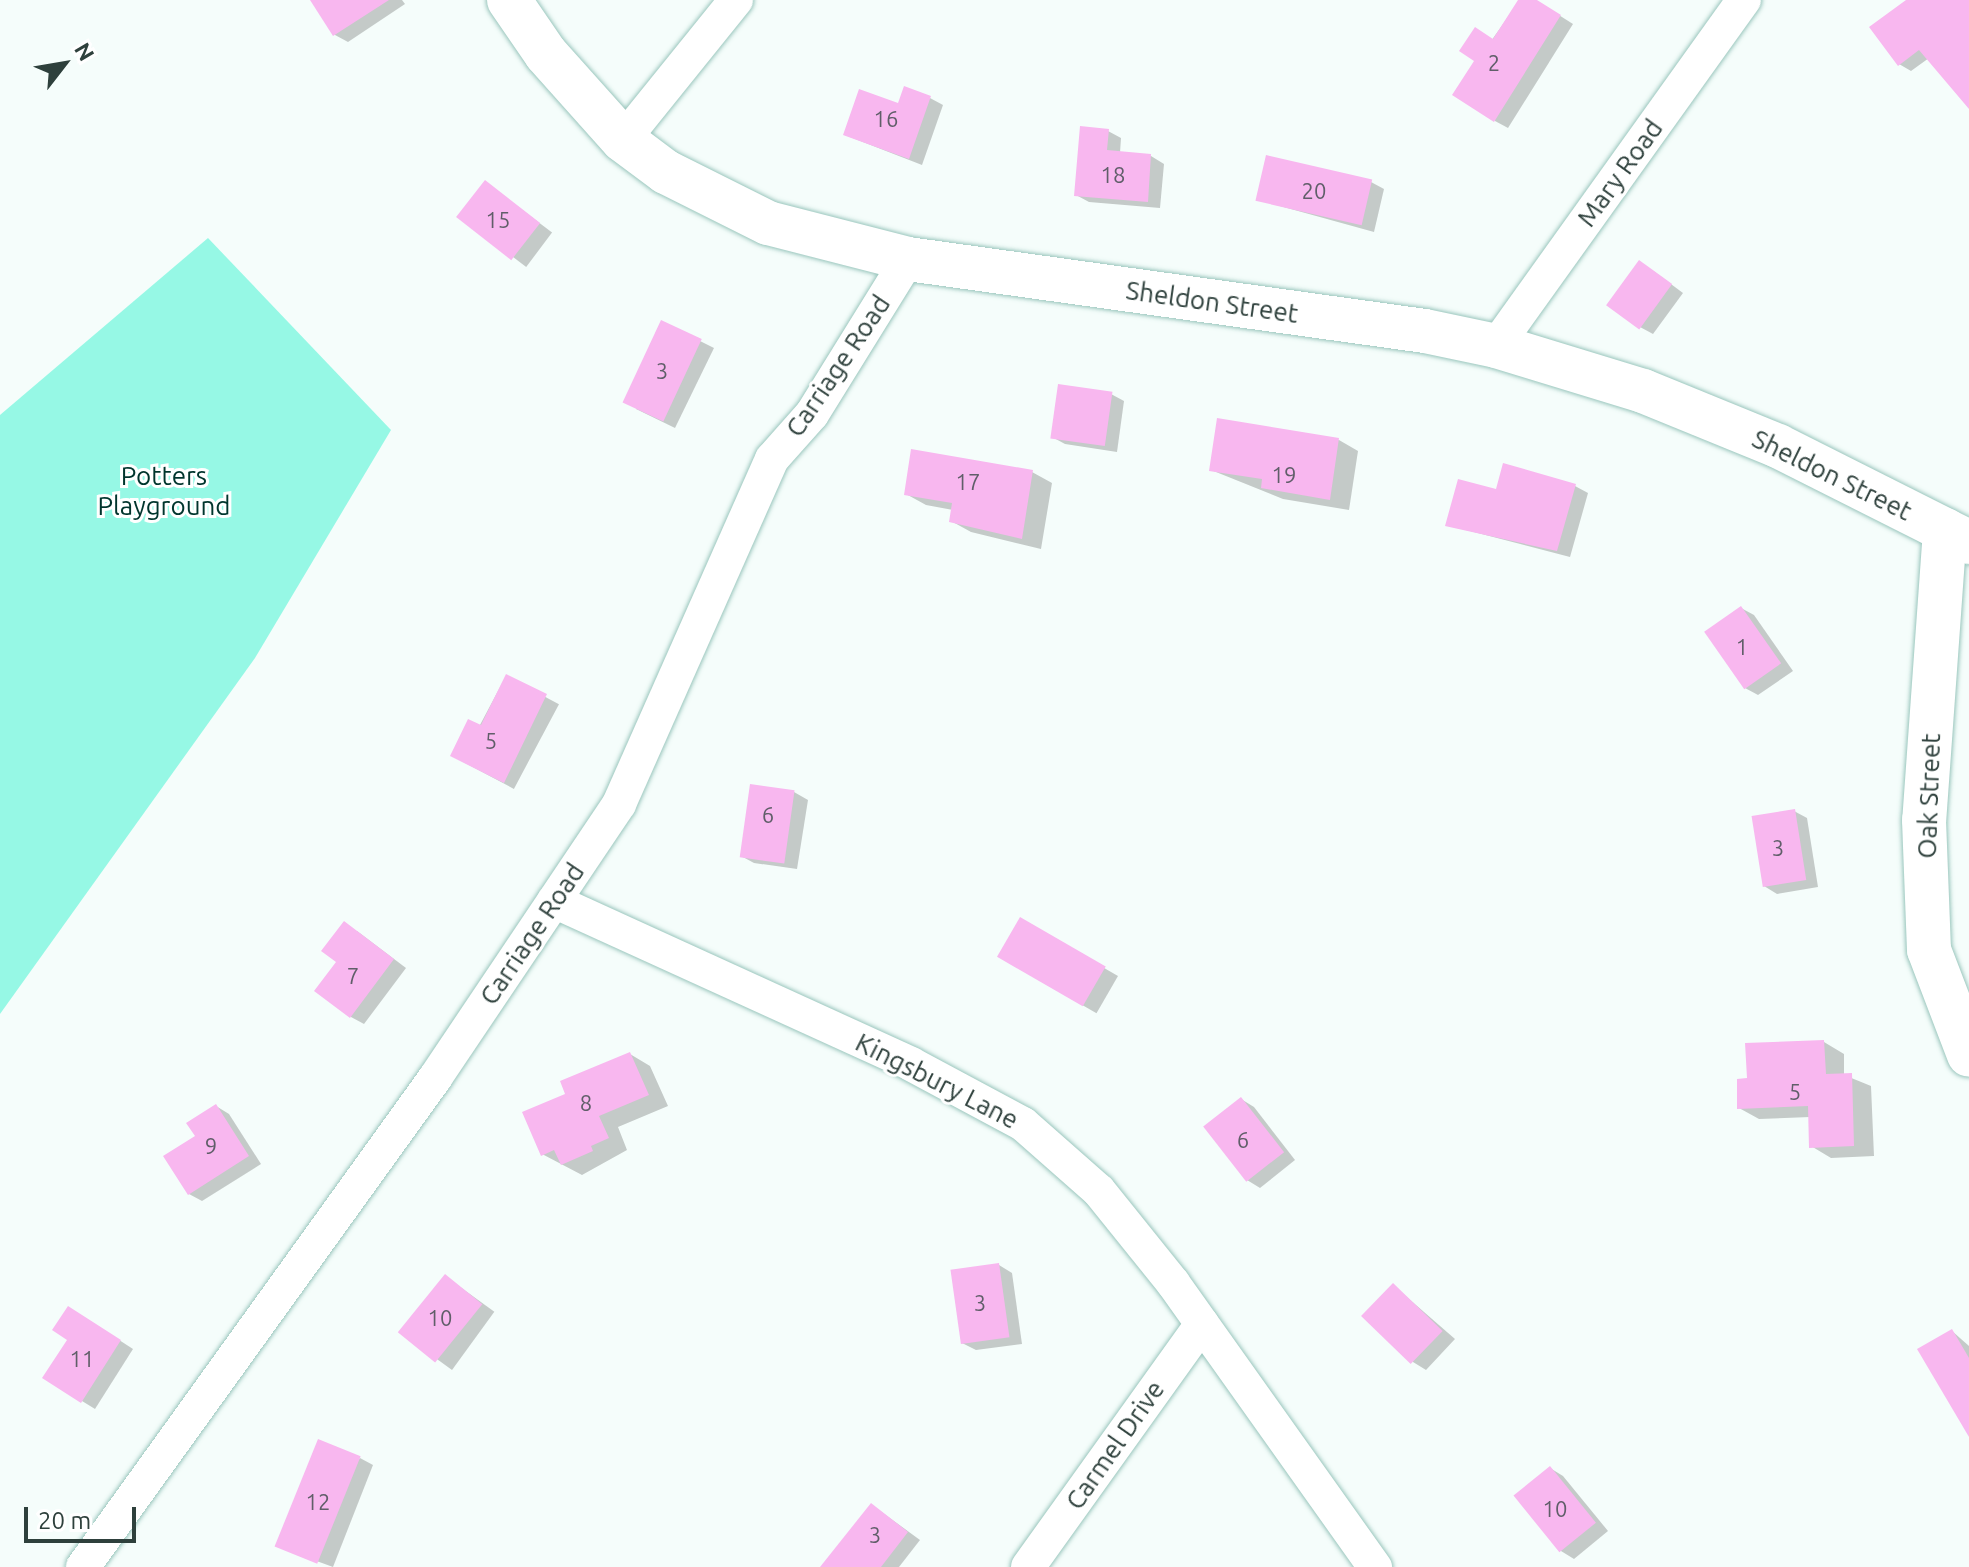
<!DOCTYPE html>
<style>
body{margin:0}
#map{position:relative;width:1969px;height:1567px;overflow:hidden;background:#f5fdfb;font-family:Ubuntu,sans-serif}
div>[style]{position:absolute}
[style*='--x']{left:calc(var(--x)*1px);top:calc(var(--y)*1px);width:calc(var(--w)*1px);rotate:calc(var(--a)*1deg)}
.green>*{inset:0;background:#96f8e5}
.shadow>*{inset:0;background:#0003;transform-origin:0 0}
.building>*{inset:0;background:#f8b7ef;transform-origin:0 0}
.roads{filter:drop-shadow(0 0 2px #9ac6bd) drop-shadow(0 0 2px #9ac6bd)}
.street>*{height:34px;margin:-17px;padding:0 17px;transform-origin:17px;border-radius:17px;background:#fff}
.secondary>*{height:44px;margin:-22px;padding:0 22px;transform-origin:22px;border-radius:22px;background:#fff}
span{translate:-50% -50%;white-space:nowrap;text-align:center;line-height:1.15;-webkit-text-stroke:6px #fff;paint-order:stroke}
.number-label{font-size:22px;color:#605e69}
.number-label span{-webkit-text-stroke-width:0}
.street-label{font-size:26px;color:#2e403c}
.park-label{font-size:26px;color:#00352d}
.north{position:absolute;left:24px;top:24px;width:80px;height:80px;-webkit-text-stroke:6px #fff;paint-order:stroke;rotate:59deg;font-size:22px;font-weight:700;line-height:32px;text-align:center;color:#2e403c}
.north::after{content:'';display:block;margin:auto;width:28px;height:36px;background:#2e403c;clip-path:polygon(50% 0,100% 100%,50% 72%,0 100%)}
.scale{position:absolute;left:24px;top:1507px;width:112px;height:36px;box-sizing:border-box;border:4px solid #2e403c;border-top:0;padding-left:10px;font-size:24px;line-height:28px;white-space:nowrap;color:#2e403c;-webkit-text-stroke:6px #fff;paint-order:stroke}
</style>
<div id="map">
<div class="green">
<i style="clip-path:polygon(208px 238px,391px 430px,255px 658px,0 1014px,0 415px)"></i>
</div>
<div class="shadow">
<i style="clip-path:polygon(323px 0,402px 0,405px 4px,348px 42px,335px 35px)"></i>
<i style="clip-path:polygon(1520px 0,1535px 0,1573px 24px,1508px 128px,1495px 121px,1477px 61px)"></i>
<i style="clip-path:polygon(1909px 0,1967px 0,1969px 76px,1929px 58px,1911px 71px,1899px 64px)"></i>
<i style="clip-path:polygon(930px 98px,943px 105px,922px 165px,845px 135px,900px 106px)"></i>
<i style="clip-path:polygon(1108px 131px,1121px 138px,1120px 153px,1151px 156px,1164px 164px,1160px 208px,1089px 202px,1076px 195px)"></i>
<i style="left:485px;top:182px;width:84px;height:43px;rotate:37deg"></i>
<i style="clip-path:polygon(1371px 182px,1384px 189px,1374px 232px,1258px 200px)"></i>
<i style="clip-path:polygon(1652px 270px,1683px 293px,1653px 334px,1640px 327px)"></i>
<i style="clip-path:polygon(662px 322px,714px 348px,675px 428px,636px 409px)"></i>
<i style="clip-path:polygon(1111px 394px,1124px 401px,1117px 452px,1065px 444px,1052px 437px)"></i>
<i style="clip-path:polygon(1339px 440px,1358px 451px,1349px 510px,1283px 499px,1211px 470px)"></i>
<i style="clip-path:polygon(1032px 472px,1052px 483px,1041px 549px,971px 532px,951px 521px,953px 510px,926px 505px,906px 494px)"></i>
<i style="clip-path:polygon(1575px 486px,1588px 493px,1570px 557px,1447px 525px)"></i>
<i style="clip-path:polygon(1741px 608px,1754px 615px,1793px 671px,1758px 695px,1745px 688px)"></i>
<i style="left:506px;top:676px;width:60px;height:96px;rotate:28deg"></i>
<i style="clip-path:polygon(794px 792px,808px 800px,797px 869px,754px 863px,741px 856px)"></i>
<i style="clip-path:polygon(1794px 811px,1807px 818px,1818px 887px,1777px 894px,1764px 886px)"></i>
<i style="left:1021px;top:920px;width:112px;height:43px;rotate:30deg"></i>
<i style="clip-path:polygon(357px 931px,406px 968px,364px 1024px,351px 1017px,338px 961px)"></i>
<i style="clip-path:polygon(1824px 1042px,1844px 1054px,1844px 1075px,1871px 1086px,1874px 1156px,1831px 1158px,1811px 1146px,1810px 1117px,1759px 1119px,1739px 1108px,1749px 1080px)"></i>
<i style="clip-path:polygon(630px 1054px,650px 1066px,668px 1106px,618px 1127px,627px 1150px,582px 1175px,542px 1154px,567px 1095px)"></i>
<i style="clip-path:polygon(1241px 1099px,1254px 1107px,1295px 1160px,1260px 1188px,1247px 1180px)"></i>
<i style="clip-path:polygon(216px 1106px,229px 1114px,261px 1164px,202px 1201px,189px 1194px,197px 1137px)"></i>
<i style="clip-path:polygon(999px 1265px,1012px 1273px,1022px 1344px,976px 1350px,962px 1343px)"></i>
<i style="left:445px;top:1276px;width:61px;height:72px;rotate:36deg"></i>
<i style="clip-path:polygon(1393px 1285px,1455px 1339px,1426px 1370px,1413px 1362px)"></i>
<i style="clip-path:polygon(82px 1316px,133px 1349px,95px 1409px,82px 1401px)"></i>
<i style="clip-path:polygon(1952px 1331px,1969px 1346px,1969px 1411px)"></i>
<i style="clip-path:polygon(360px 1458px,373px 1465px,333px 1567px,278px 1547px)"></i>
<i style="clip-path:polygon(1550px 1468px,1563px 1476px,1608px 1531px,1574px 1559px,1561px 1551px)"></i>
<i style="clip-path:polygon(872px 1505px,920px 1540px,899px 1567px,837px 1567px)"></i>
</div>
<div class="building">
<i style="clip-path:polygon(310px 0,389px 0,333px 36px)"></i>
<i style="clip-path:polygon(1518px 0,1537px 0,1561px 15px,1494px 122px,1452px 95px,1474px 61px,1459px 51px,1475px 27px,1493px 39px)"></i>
<i style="clip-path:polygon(1906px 0,1969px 0,1969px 109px,1919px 50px,1898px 66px,1869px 27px)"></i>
<i style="clip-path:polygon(904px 86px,931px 96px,909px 159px,843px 135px,859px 89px,898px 103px)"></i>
<i style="clip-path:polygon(1080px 126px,1109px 129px,1107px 150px,1151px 154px,1148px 202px,1074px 196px)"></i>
<i style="left:1266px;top:155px;width:109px;height:47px;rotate:13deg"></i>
<i style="left:485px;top:180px;width:70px;height:47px;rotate:38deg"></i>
<i style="left:1639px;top:260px;width:41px;height:56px;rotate:36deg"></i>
<i style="left:661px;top:320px;width:45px;height:91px;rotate:25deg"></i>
<i style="left:1058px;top:384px;width:55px;height:55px;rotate:8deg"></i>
<i style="clip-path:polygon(1217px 418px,1339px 438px,1330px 500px,1261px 488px,1262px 479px,1209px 471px)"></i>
<i style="clip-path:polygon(911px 449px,1033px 470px,1022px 539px,949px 522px,952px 503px,904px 495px)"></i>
<i style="clip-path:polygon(1503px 463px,1576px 484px,1557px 551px,1445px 526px,1458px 479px,1496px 489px)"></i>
<i style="left:1741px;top:606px;width:70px;height:45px;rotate:55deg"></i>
<i style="clip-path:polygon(506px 674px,547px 694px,504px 783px,450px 756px,468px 719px,481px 725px)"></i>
<i style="left:750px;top:784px;width:45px;height:74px;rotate:8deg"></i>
<i style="left:1795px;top:809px;width:72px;height:44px;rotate:81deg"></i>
<i style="left:1020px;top:917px;width:99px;height:46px;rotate:30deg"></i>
<i style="clip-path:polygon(344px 921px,394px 959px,350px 1018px,314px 991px,336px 962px,321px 951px)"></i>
<i style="clip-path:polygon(1824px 1040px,1826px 1074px,1852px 1073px,1854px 1146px,1809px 1148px,1808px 1106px,1737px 1109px,1737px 1079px,1747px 1078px,1745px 1043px)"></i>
<i style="clip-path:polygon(630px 1052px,649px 1095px,599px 1116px,609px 1138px,591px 1146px,593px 1151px,561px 1165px,554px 1150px,541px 1156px,522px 1112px,565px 1094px,560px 1081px)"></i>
<i style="left:1241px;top:1097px;width:70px;height:48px;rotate:52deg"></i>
<i style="clip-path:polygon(216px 1104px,249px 1156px,188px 1195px,163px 1156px,195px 1136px,186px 1123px)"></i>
<i style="left:999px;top:1263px;width:75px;height:49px;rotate:82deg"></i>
<i style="left:445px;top:1274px;width:48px;height:75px;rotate:39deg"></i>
<i style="left:1393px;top:1283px;width:69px;height:46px;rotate:44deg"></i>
<i style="clip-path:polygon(68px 1306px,121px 1340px,81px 1403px,42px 1378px,67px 1340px,52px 1330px)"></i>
<i style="clip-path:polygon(1952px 1329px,1969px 1358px,1969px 1437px,1917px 1349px)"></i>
<i style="left:318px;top:1439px;width:46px;height:116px;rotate:22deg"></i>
<i style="left:1550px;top:1466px;width:73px;height:47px;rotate:51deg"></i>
<i style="clip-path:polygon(871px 1503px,908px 1532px,881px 1567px,820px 1567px)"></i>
</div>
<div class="roads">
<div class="street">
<i style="--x:623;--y:140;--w:180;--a:-51.1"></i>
<i style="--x:1496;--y:346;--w:426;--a:-54.4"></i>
<i style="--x:554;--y:901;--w:392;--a:24.5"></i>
<i style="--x:911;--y:1064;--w:127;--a:28.2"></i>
<i style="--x:1023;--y:1124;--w:101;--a:41.4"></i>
<i style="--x:1099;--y:1191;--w:118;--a:51.2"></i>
<i style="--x:1173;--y:1283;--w:349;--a:54.6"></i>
<i style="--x:83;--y:1567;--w:603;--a:-54.25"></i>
<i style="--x:435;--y:1078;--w:330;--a:-56.1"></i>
<i style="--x:619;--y:804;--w:377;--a:-66.1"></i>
<i style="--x:772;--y:459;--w:60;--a:-48.4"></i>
<i style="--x:812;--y:414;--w:182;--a:-58.2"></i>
<i style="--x:1028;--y:1567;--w:299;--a:-54.4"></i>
</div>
<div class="secondary">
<i style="--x:509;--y:0;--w:65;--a:55.6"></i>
<i style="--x:546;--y:54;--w:115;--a:48.2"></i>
<i style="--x:623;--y:140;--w:54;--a:36.7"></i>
<i style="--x:666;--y:172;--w:114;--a:26.6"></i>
<i style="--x:768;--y:223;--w:145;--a:14.4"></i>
<i style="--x:908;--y:259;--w:522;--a:7.93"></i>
<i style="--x:1425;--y:331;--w:73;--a:11.9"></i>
<i style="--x:1496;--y:346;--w:154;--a:17"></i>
<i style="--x:1643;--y:391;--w:146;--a:22.2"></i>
<i style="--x:1778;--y:446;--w:214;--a:26.7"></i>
<i style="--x:1945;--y:530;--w:291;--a:94.1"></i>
<i style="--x:1924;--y:820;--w:130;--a:87.8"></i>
<i style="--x:1929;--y:950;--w:112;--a:69.1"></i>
</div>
</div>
<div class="number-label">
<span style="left:1494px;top:63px">2</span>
<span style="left:886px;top:119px">16</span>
<span style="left:1113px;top:175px">18</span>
<span style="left:1314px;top:191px">20</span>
<span style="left:498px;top:220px">15</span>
<span style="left:662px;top:371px">3</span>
<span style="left:1284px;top:475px">19</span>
<span style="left:968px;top:482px">17</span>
<span style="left:1742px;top:647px">1</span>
<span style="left:491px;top:741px">5</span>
<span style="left:768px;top:815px">6</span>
<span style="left:1778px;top:848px">3</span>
<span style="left:353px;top:976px">7</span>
<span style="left:1795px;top:1092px">5</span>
<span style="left:586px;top:1103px">8</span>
<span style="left:1243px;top:1140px">6</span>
<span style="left:211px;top:1146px">9</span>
<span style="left:980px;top:1303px">3</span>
<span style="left:440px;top:1318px">10</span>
<span style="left:82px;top:1359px">11</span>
<span style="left:318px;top:1502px">12</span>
<span style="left:1555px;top:1509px">10</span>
<span style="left:875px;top:1535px">3</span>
</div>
<div class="street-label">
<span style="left:1620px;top:173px;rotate:-54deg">Mary Road</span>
<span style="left:1212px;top:302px;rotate:8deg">Sheldon Street</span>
<span style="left:838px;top:366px;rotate:-56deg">Carriage Road</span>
<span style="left:1832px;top:475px;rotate:26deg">Sheldon Street</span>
<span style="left:1929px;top:796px;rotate:-88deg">Oak Street</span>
<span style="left:532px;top:934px;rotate:-56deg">Carriage Road</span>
<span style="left:937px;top:1081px;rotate:27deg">Kingsbury Lane</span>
<span style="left:1115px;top:1445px;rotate:-55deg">Carmel Drive</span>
</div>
<div class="park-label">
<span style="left:164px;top:491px">Potters<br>Playground</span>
</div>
<div class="north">N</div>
<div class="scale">20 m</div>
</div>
